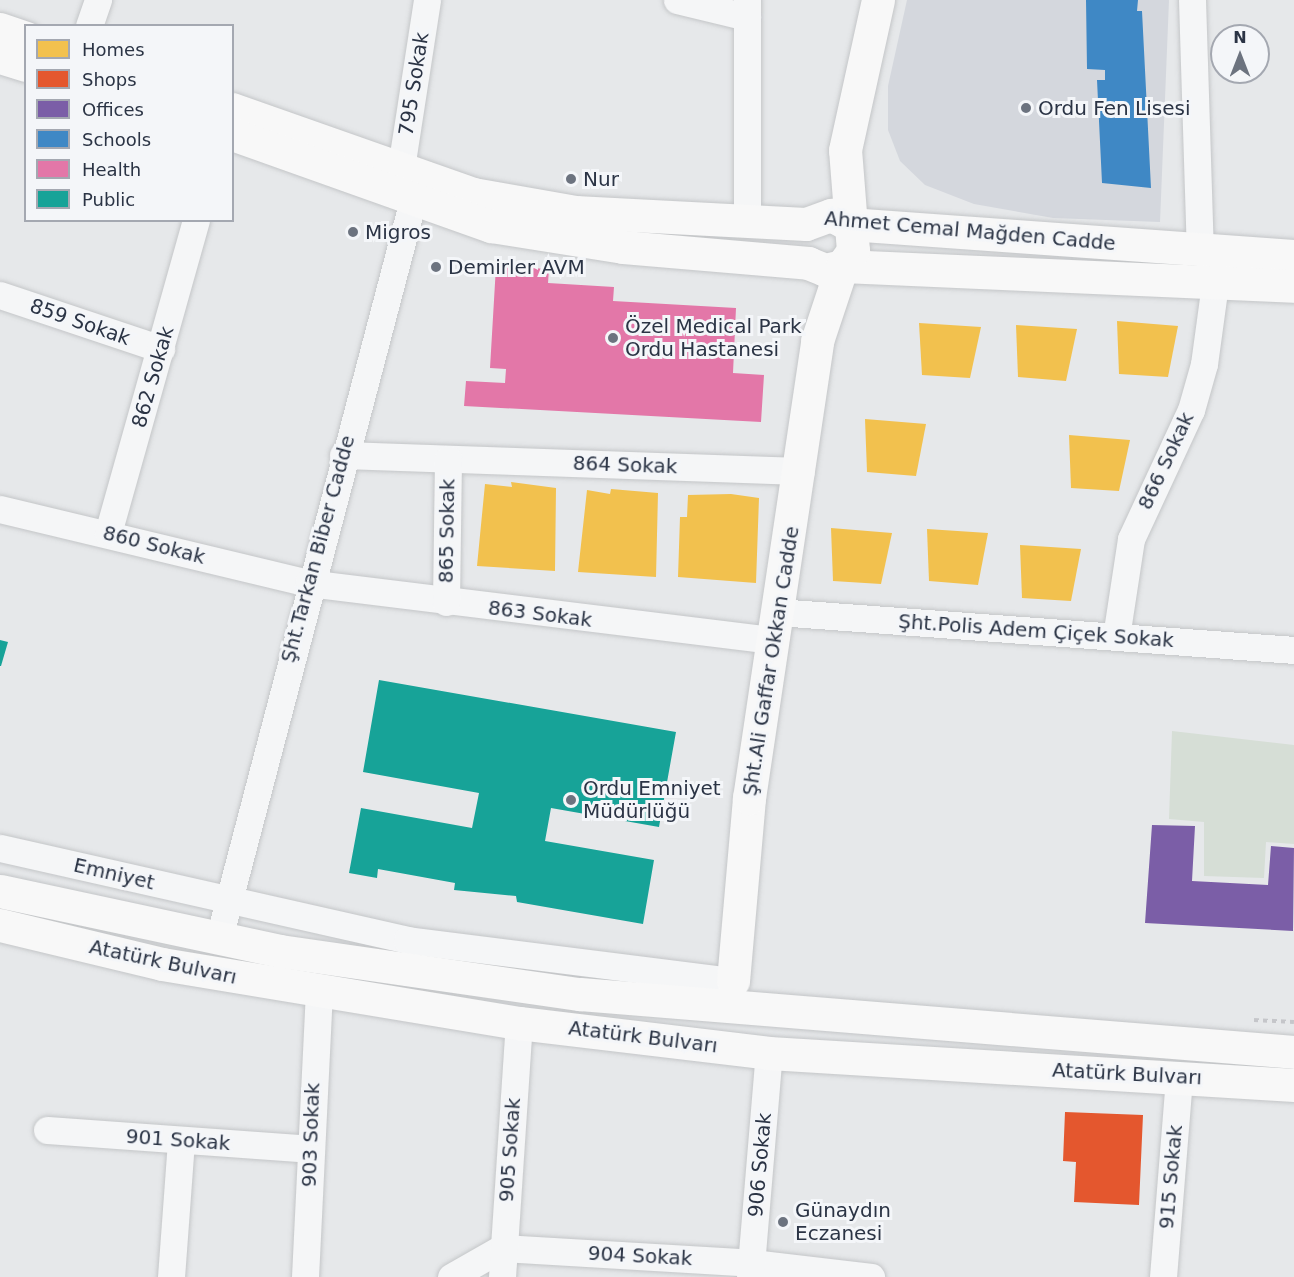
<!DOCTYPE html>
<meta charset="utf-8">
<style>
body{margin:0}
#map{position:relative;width:1294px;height:1277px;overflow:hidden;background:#e6e8ea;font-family:"DejaVu Sans",sans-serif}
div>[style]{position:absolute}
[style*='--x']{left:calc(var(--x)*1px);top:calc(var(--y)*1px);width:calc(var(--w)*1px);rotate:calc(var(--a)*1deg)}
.built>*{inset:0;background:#d4d7dd}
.green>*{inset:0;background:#d6ded6}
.homes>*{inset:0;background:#f2c14e}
.shops>*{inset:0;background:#e4572e}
.offices>*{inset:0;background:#7b5ea7}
.schools>*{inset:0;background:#3f88c5}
.health>*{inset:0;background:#e377a8}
.public>*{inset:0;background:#17a398}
.path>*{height:4px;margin-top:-2px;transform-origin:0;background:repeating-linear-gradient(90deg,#c5c6ca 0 4.5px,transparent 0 9px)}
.roads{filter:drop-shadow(0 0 2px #c4c6c8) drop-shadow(0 0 2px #c4c6c8)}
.minor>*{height:27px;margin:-13.5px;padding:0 13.5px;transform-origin:13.5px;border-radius:13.5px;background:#f5f6f7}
.major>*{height:33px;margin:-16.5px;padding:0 16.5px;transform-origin:16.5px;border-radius:16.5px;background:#f8f8f8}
.highway>*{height:33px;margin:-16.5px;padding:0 16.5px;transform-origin:16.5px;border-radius:16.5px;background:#f8f8f8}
.dots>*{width:16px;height:16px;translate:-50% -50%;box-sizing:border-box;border:3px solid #f4f6f9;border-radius:50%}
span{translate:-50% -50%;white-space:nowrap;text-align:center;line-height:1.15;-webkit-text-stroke:6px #f4f6f9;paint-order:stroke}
.street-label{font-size:20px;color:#2b3445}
.poi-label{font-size:20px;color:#2b3445}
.left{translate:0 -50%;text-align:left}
.legend{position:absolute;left:24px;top:24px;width:210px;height:198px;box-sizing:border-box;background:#f4f6f9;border:2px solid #a4a8b1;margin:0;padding:8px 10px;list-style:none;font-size:18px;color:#2b3445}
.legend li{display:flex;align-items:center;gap:12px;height:30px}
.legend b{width:30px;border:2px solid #a4a8b1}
.north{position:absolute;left:1210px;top:24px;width:60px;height:60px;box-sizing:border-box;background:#f4f6f9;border:2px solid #a4a8b1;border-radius:50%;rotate:0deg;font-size:16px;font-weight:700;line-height:24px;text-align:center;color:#2b3445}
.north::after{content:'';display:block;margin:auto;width:21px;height:27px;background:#6c737f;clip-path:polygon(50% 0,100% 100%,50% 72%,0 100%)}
</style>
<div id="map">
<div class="built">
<i style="clip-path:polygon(907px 0,1169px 0,1160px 222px,1053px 218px,974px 204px,925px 185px,900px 161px,888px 130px,888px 86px)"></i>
</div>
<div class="green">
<i style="clip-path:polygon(1172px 731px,1294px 745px,1294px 844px,1266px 842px,1264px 878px,1204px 876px,1204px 822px,1169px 819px)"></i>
</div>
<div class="homes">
<i style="clip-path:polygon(1117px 321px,1178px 326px,1168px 377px,1119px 374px)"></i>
<i style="clip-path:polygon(919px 323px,981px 327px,970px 378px,922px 375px)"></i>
<i style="clip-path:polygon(1016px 325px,1077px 329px,1066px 381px,1018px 377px)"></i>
<i style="clip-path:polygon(865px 419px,926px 424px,916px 476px,867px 472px)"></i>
<i style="clip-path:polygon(1069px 435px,1130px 440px,1119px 491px,1071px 488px)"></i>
<i style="clip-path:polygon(511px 482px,556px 488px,555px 571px,477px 566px,485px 484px,512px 487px)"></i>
<i style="clip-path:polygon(611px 489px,658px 493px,656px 577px,578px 572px,587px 490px,610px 494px)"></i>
<i style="clip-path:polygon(731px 494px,759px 498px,756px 583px,678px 577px,680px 517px,687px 517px,688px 495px)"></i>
<i style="clip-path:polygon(831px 528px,892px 533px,881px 584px,833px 581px)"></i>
<i style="clip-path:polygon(927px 529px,988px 533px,978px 585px,929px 581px)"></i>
<i style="clip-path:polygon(1020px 545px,1081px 549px,1071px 601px,1022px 598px)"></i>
</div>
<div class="shops">
<i style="clip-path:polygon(1065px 1112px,1143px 1115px,1139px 1205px,1074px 1202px,1076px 1162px,1063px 1161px)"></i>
</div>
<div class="offices">
<i style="clip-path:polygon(1152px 825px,1195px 826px,1192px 881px,1268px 885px,1271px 846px,1294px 848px,1293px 931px,1145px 923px)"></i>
</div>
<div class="schools">
<i style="clip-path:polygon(1086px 0,1138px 0,1137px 11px,1142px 11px,1151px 188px,1102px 183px,1097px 80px,1105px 80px,1105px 70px,1087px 69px)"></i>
</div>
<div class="health">
<i style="clip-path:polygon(496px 266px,549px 269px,548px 283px,614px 287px,613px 301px,736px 308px,733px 373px,764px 375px,761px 422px,464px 406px,466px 381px,505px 383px,506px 369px,490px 368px)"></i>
</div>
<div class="public">
<i style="clip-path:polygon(0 640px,8px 642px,1px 666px,0 666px)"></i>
<i style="clip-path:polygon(379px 680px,676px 732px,659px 827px,551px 808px,545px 841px,654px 860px,643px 924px,517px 902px,516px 896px,454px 890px,455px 883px,378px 869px,377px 878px,349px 873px,361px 808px,472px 828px,479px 793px,363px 772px)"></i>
</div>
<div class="path">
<i style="--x:1254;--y:1020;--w:40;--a:2.9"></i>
</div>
<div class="roads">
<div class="minor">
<i style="--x:677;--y:0;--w:72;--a:13.7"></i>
<i style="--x:747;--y:0;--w:220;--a:90"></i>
<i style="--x:1192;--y:0;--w:249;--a:88.2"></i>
<i style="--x:89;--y:26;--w:28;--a:-71"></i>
<i style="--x:401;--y:168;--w:170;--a:-81.2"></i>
<i style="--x:0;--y:295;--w:170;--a:18.5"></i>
<i style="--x:343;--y:455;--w:458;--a:2"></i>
<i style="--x:0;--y:509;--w:317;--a:13.5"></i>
<i style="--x:308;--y:583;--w:467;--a:7"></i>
<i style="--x:108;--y:533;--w:325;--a:-74.3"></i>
<i style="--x:446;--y:602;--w:143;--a:-89.2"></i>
<i style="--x:777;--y:612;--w:518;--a:4.2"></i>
<i style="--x:1116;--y:637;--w:99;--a:-81.3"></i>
<i style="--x:1131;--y:539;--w:142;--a:-65.1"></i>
<i style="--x:1191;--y:410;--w:48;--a:-74.2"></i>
<i style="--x:1204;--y:364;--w:81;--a:-82.2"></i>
<i style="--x:0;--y:848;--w:417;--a:12.7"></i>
<i style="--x:407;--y:940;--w:329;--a:7.2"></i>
<i style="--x:219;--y:938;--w:763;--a:-75.27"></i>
<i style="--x:47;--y:1130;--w:263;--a:4.1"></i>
<i style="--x:171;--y:1277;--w:137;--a:-85.8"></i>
<i style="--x:305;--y:1277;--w:284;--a:-87.2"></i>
<i style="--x:451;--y:1277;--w:59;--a:-29.6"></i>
<i style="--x:502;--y:1248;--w:250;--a:3.4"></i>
<i style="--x:752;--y:1263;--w:120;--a:6.7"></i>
<i style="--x:502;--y:1277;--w:255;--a:-86.2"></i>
<i style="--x:750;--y:1277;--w:225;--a:-85.2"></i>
<i style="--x:1163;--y:1277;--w:201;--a:-85.4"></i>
</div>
<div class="major">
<i style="--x:0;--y:29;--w:28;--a:19"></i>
<i style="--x:0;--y:57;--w:27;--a:17"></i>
<i style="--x:232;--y:109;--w:256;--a:19.4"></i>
<i style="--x:473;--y:194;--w:104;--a:10"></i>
<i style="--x:575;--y:212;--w:231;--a:3"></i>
<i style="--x:806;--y:224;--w:27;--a:-20"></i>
<i style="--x:831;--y:215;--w:19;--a:28"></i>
<i style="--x:848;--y:224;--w:447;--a:4.1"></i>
<i style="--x:232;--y:134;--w:275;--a:19.6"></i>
<i style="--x:491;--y:226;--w:134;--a:9"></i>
<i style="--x:623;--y:247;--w:186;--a:4.9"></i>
<i style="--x:808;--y:263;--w:18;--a:22"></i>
<i style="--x:825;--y:270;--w:17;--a:-13"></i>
<i style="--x:842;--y:266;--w:452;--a:2.5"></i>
<i style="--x:733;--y:981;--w:184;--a:-85"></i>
<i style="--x:749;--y:798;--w:462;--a:-81.5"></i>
<i style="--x:817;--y:341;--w:79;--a:-71.6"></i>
<i style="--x:842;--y:266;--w:19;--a:-54"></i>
<i style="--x:853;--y:251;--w:101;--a:-94.5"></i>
<i style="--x:845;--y:150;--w:154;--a:-77.6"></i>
</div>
<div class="highway">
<i style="--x:0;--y:891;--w:286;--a:12.1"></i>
<i style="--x:280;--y:951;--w:303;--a:8.2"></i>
<i style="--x:580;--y:994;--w:716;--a:4.64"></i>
<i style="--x:0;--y:925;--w:167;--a:13.5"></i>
<i style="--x:162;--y:964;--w:362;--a:9.4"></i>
<i style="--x:519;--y:1023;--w:252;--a:6.8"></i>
<i style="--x:769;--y:1053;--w:526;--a:3.49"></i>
</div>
</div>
<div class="dots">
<i style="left:1026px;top:108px;background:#6c737f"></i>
<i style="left:571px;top:179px;background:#6c737f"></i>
<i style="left:353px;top:232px;background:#6c737f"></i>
<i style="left:436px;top:267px;background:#6c737f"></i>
<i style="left:613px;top:338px;background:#6c737f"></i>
<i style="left:571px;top:800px;background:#6c737f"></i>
<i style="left:783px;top:1222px;background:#6c737f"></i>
</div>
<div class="street-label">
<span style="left:414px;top:84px;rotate:-81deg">795 Sokak</span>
<span style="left:970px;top:231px;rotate:5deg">Ahmet Cemal Mağden Cadde</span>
<span style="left:80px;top:322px;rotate:19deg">859 Sokak</span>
<span style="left:153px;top:377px;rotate:-74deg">862 Sokak</span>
<span style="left:1166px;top:461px;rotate:-65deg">866 Sokak</span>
<span style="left:625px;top:465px;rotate:2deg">864 Sokak</span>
<span style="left:447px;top:531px;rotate:-89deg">865 Sokak</span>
<span style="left:154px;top:545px;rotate:14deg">860 Sokak</span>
<span style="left:318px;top:549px;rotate:-75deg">Şht.Tarkan Biber Cadde</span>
<span style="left:540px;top:614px;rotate:7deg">863 Sokak</span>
<span style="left:1036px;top:631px;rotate:4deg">Şht.Polis Adem Çiçek Sokak</span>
<span style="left:771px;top:661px;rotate:-81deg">Şht.Ali Gaffar Okkan Cadde</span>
<span style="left:114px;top:874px;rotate:13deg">Emniyet</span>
<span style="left:163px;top:962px;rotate:12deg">Atatürk Bulvarı</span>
<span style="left:643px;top:1037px;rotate:7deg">Atatürk Bulvarı</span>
<span style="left:1127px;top:1074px;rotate:3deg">Atatürk Bulvarı</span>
<span style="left:311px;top:1135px;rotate:-88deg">903 Sokak</span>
<span style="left:178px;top:1140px;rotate:4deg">901 Sokak</span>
<span style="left:510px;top:1150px;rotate:-86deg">905 Sokak</span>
<span style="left:760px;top:1165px;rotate:-85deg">906 Sokak</span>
<span style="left:1171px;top:1177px;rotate:-85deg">915 Sokak</span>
<span style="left:640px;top:1256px;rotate:3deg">904 Sokak</span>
</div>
<div class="poi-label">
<span class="left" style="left:1038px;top:108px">Ordu Fen Lisesi</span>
<span class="left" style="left:583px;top:179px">Nur</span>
<span class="left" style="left:365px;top:232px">Migros</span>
<span class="left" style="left:448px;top:267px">Demirler AVM</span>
<span class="left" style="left:625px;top:338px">Özel Medical Park<br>Ordu Hastanesi</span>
<span class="left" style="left:583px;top:800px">Ordu Emniyet<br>Müdürlüğü</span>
<span class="left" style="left:795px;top:1222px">Günaydın<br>Eczanesi</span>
</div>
<ul class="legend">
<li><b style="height:16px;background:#f2c14e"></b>Homes</li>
<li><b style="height:16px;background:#e4572e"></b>Shops</li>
<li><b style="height:16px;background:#7b5ea7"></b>Offices</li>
<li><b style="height:16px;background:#3f88c5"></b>Schools</li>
<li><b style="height:16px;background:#e377a8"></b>Health</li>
<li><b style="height:16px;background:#17a398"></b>Public</li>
</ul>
<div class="north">N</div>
</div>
